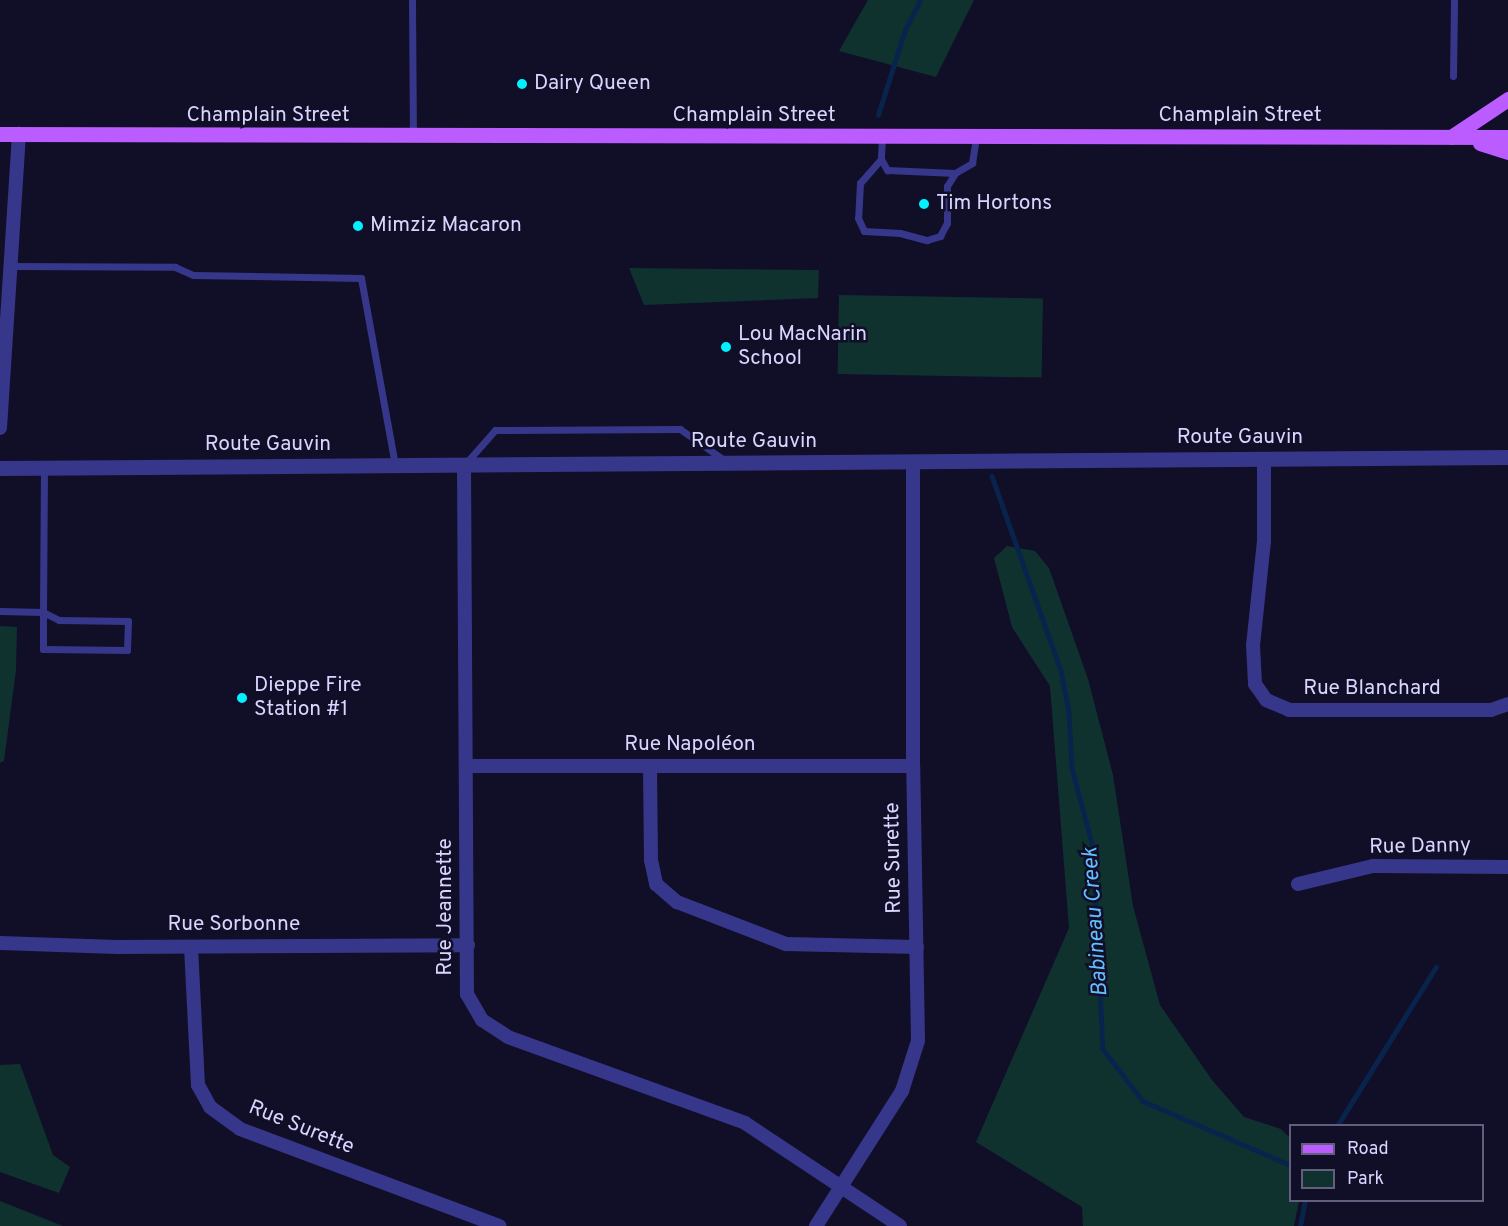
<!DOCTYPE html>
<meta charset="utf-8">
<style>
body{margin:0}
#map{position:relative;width:1508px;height:1226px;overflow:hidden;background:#110e28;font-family:Overpass,sans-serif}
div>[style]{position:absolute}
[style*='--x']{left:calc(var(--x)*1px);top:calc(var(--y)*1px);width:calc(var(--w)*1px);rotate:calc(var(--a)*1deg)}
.green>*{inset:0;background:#10322f;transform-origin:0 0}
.stream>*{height:4.5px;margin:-2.25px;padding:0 2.25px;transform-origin:2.25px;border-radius:2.25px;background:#09244c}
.service>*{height:7px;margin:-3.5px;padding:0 3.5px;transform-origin:3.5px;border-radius:3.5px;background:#36378a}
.minor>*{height:14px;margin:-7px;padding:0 7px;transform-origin:7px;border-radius:7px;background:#36378a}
.tertiary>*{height:15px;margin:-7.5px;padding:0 7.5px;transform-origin:7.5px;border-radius:7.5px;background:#36378a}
.primary>*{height:15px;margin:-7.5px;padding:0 7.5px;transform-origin:7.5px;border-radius:7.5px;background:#ba5cff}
.dots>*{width:16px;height:16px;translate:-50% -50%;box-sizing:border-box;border:3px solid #110e28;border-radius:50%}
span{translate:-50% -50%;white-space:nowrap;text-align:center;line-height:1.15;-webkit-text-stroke:5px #110e28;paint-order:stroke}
.poi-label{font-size:21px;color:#d8d5ff}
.left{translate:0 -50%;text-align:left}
.street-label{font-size:21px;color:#d8d5ff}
.water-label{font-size:22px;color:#63beff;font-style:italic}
.legend{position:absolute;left:1289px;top:1124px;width:195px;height:78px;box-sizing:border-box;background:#110e28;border:2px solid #615e7e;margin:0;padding:8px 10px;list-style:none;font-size:18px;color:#d8d5ff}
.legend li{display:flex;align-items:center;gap:12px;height:30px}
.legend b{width:30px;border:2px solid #615e7e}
</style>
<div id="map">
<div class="green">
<i style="clip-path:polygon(868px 0,974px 0,936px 77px,839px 51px)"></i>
<i style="clip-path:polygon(629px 268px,819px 270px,818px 298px,644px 305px)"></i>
<i style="left:839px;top:295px;width:204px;height:79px;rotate:1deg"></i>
<i style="clip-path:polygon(1007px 546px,1035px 551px,1049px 568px,1088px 679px,1113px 775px,1133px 906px,1160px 1005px,1212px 1080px,1244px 1117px,1281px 1129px,1290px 1138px,1290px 1200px,1299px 1201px,1294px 1226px,1083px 1226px,1082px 1207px,976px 1142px,1069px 928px,1050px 686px,1012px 627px,994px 558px)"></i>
<i style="clip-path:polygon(0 626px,17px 627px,16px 670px,4px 761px,0 763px)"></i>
<i style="clip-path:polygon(20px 1064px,53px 1155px,70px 1167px,59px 1193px,0 1172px,0 1065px)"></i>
<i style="clip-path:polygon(0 1201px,63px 1226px,0 1226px)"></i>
</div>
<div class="stream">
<i style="--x:878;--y:115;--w:89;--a:-72.4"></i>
<i style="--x:905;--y:30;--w:34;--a:-63"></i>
<i style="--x:992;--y:476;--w:207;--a:70.5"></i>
<i style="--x:1061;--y:671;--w:42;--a:79"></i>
<i style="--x:1069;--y:712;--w:56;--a:86.9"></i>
<i style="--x:1072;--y:768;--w:82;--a:75.1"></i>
<i style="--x:1093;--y:847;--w:202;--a:87.2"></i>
<i style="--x:1103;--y:1049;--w:66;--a:52.4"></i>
<i style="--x:1143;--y:1101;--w:160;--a:23.5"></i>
<i style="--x:1337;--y:1126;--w:187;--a:-58.1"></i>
<i style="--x:1300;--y:1226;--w:26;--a:-79"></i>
</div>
<div class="service">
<i style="--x:412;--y:0;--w:135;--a:89.6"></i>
<i style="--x:1453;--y:76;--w:76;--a:-89.2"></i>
<i style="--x:882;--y:138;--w:21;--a:93"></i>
<i style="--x:881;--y:159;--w:13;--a:61"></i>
<i style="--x:887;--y:170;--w:68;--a:2.5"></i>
<i style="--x:955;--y:173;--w:20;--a:-30"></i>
<i style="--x:972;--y:163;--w:26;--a:-81"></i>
<i style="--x:881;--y:159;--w:32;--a:131"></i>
<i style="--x:860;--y:183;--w:35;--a:93"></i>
<i style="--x:858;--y:218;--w:14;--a:65"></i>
<i style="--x:864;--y:231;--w:36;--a:3"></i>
<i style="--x:900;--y:233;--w:28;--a:15"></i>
<i style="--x:927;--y:240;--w:14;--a:-17"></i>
<i style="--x:940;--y:236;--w:15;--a:-62"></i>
<i style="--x:947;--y:223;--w:37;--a:-90"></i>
<i style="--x:947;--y:186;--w:15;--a:-58"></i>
<i style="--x:10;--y:266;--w:165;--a:0.3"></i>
<i style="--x:175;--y:267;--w:20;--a:24"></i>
<i style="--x:193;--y:275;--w:168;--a:1"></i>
<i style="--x:361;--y:278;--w:190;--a:79.7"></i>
<i style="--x:466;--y:463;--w:44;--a:-48.7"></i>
<i style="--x:495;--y:430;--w:185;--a:-0.3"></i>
<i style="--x:680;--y:429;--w:54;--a:35.2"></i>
<i style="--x:0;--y:611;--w:43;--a:1.3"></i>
<i style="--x:43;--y:612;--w:18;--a:27"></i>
<i style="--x:59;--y:620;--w:69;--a:0.8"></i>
<i style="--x:128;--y:621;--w:29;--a:92"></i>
<i style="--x:127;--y:650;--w:84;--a:-179.3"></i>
<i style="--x:43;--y:649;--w:37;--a:-90"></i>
<i style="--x:43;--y:612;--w:144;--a:-89.6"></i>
</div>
<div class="minor">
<i style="--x:0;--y:428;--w:295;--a:-86.3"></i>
<i style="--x:1264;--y:459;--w:82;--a:90"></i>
<i style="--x:1264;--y:541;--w:105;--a:96"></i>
<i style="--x:1253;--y:645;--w:39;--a:87"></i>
<i style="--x:1255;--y:684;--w:19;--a:55"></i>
<i style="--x:1266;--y:700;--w:25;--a:23"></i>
<i style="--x:1289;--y:710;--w:202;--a:0"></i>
<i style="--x:1491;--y:710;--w:18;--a:-19"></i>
<i style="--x:464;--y:465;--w:529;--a:89.68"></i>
<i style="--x:467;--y:994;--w:30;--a:60"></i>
<i style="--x:482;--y:1020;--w:31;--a:33"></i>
<i style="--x:508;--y:1037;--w:252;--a:19.9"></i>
<i style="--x:745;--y:1123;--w:186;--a:33.6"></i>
<i style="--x:466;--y:766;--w:447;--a:0"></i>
<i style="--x:650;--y:766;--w:94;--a:89.4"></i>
<i style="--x:651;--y:860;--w:25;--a:78"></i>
<i style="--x:656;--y:884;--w:28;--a:41"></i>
<i style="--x:677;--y:902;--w:117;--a:21.1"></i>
<i style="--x:786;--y:944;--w:131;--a:1.3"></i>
<i style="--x:1298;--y:884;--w:77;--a:-13.5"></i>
<i style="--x:1373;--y:866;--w:135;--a:0.4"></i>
<i style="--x:0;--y:943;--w:117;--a:2"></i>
<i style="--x:117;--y:947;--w:351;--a:-0.3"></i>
<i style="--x:191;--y:947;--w:138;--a:87.1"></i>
<i style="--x:198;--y:1085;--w:25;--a:61"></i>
<i style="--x:210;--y:1107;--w:37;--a:36"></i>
<i style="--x:240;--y:1129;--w:277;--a:20.5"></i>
<i style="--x:816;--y:1226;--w:160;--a:-57.5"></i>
<i style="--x:902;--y:1091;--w:52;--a:-72.3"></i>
<i style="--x:918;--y:1041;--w:275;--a:-91"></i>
<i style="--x:913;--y:766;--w:304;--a:-90"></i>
</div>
<div class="tertiary">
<i style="--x:0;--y:468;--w:1508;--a:-0.42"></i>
</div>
<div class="primary">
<i style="--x:0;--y:134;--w:1508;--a:0.11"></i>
<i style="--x:1451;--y:137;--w:69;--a:-33.7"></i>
<i style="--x:1480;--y:143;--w:29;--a:18"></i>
</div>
<div class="dots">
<i style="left:522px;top:84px;background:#01f1ff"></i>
<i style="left:924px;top:204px;background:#01f1ff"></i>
<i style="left:358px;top:226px;background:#01f1ff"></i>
<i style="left:726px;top:347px;background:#01f1ff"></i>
<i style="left:242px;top:698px;background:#01f1ff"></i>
</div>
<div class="poi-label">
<span class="left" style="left:534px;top:84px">Dairy Queen</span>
<span class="left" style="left:936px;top:204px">Tim Hortons</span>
<span class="left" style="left:370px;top:226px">Mimziz Macaron</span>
<span class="left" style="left:738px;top:347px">Lou MacNarin<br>School</span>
<span class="left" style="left:254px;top:698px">Dieppe Fire<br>Station #1</span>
</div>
<div class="street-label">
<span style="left:268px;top:116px">Champlain Street</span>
<span style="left:754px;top:116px">Champlain Street</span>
<span style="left:1240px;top:116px">Champlain Street</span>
<span style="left:1240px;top:438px">Route Gauvin</span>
<span style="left:754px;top:442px">Route Gauvin</span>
<span style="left:268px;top:445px">Route Gauvin</span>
<span style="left:1372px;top:689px">Rue Blanchard</span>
<span style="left:690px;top:745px">Rue Napoléon</span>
<span style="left:1420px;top:847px;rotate:-1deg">Rue Danny</span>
<span style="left:894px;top:858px;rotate:-91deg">Rue Surette</span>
<span style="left:446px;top:907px;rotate:-90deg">Rue Jeannette</span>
<span style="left:234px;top:925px">Rue Sorbonne</span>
<span style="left:301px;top:1128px;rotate:22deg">Rue Surette</span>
</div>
<div class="water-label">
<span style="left:1096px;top:922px;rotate:-94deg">Babineau Creek</span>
</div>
<ul class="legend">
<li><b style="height:8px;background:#ba5cff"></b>Road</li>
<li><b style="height:16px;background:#10322f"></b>Park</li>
</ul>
</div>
